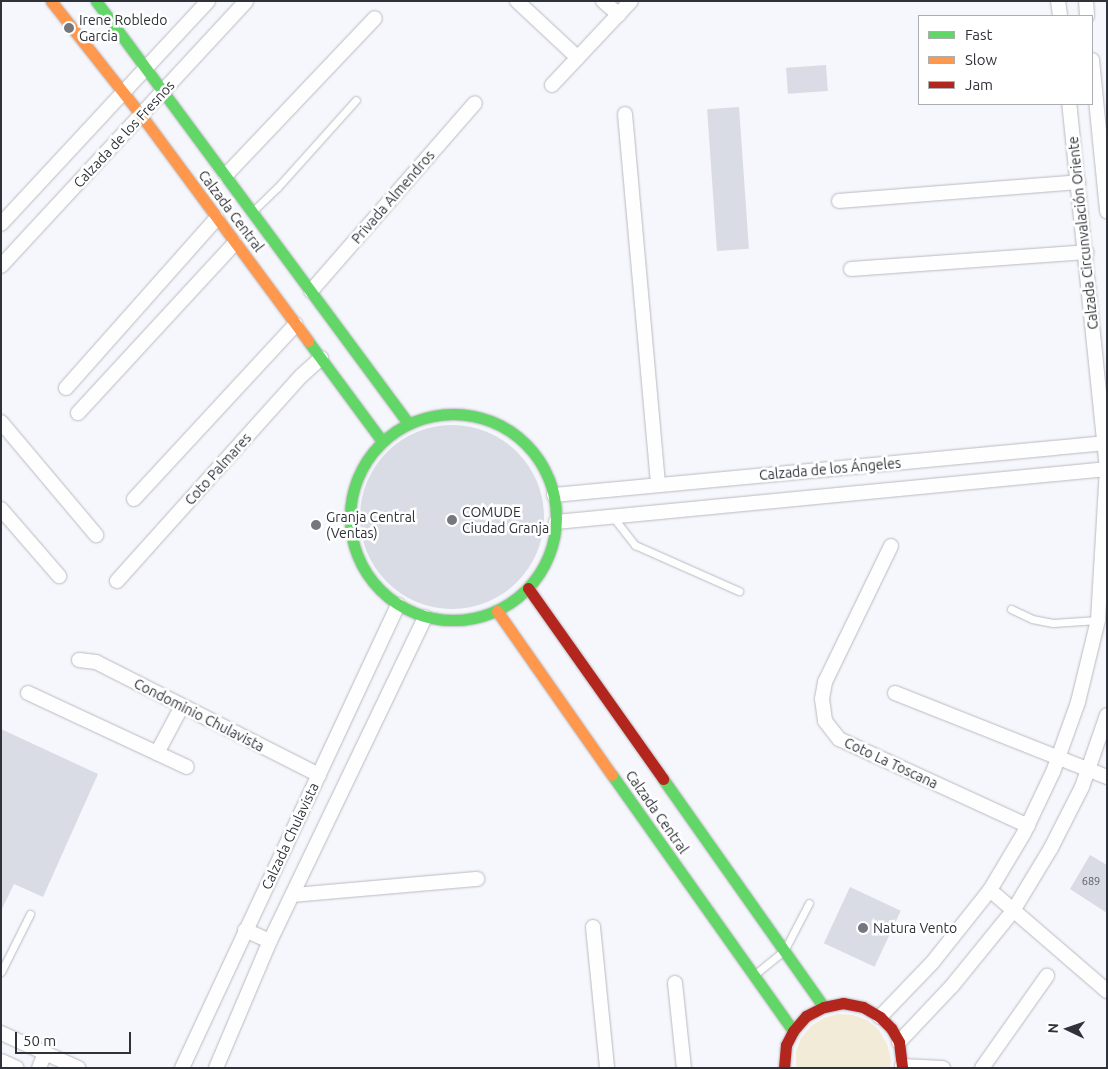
<!DOCTYPE html>
<meta charset="utf-8">
<style>
body{margin:0}
#map{position:relative;width:1108px;height:1069px;overflow:hidden;background:#f6f7fc;font-family:Ubuntu,sans-serif}
div>[style]{position:absolute}
[style*='--x']{left:calc(var(--x)*1px);top:calc(var(--y)*1px);width:calc(var(--w)*1px);rotate:calc(var(--a)*1deg)}
.green>*{inset:0;background:#f1ebd7}
.building>*{inset:0;background:#d9dce5;transform-origin:0 0}
.round{border-radius:50%}
.roads{filter:drop-shadow(0 0 1px #b9bac0) drop-shadow(0 0 1px #b9bac0)}
.lane>*{height:7px;margin:-3.5px;padding:0 3.5px;transform-origin:3.5px;border-radius:3.5px;background:#fefeff}
.street>*{height:14px;margin:-7px;padding:0 7px;transform-origin:7px;border-radius:7px;background:#fefeff}
.fast>*{height:11px;margin:-5.5px;padding:0 5.5px;transform-origin:5.5px;border-radius:5.5px;background:#63d668}
.fast>.ring{margin:-5.5px;padding:0;box-sizing:content-box;background:none;border:11px solid #63d668;border-radius:50%}
.slow>*{height:11px;margin:-5.5px;padding:0 5.5px;transform-origin:5.5px;border-radius:5.5px;background:#ff974d}
.jam>*{height:11px;margin:-5.5px;padding:0 5.5px;transform-origin:5.5px;border-radius:5.5px;background:#b3261e}
.dots>*{width:14px;height:14px;translate:-50% -50%;box-sizing:border-box;border:2px solid #fff;border-radius:50%}
span{translate:-50% -50%;white-space:nowrap;text-align:center;line-height:1.15;-webkit-text-stroke:5px #fff;paint-order:stroke}
.number-label{font-size:11px;color:#5a5c65}
.number-label span{-webkit-text-stroke-width:0}
.poi-label{font-size:14px;color:#30323a}
.left{translate:0 -50%;text-align:left}
.street-label{font-size:14px;color:#30323a}
.frame{position:absolute;inset:0;border:2px solid #30323a;pointer-events:none}
.legend{position:absolute;left:918px;top:15px;width:175px;height:90px;box-sizing:border-box;background:#fff;border:1px solid #acadb0;margin:0;padding:6px 9px;list-style:none;font-size:15px;color:#30323a}
.legend li{display:flex;align-items:center;gap:10px;height:25px}
.legend b{width:25px;border:1px solid #acadb0}
.north{position:absolute;left:1043px;top:1004px;width:50px;height:50px;-webkit-text-stroke:4px #fff;paint-order:stroke;rotate:273deg;font-size:14px;font-weight:700;line-height:20px;text-align:center;color:#30323a}
.north::after{content:'';display:block;margin:auto;width:18px;height:22px;background:#30323a;clip-path:polygon(50% 0,100% 100%,50% 72%,0 100%)}
.scale{position:absolute;left:15px;top:1032px;width:116px;height:22px;box-sizing:border-box;border:2px solid #30323a;border-top:0;padding-left:6px;font-size:15px;line-height:18px;white-space:nowrap;color:#30323a;-webkit-text-stroke:4px #fff;paint-order:stroke}
</style>
<div id="map">
<div class="green">
<i style="clip-path:polygon(838px 1014px,853px 1015px,867px 1020px,879px 1030px,887px 1044px,891px 1060px,890px 1068px,796px 1068px,796px 1052px,801px 1038px,811px 1026px,824px 1018px)"></i>
</div>
<div class="building">
<i style="left:826px;top:65px;width:26px;height:40px;rotate:86deg"></i>
<i style="left:739px;top:107px;width:142px;height:32px;rotate:86deg"></i>
<i class="round" style="left:360px;top:425px;width:184px;height:184px"></i>
<i style="clip-path:polygon(1px 729px,98px 774px,43px 897px,14px 884px,1px 911px)"></i>
<i style="clip-path:polygon(1090px 855px,1107px 865px,1107px 913px,1070px 889px)"></i>
<i style="left:850px;top:887px;width:56px;height:62px;rotate:25deg"></i>
</div>
<div class="roads">
<div class="lane">
<i style="--x:253;--y:211;--w:33;--a:-44"></i>
<i style="--x:277;--y:188;--w:118;--a:-48.1"></i>
<i style="--x:613;--y:517;--w:36;--a:52"></i>
<i style="--x:635;--y:545;--w:114;--a:23.9"></i>
<i style="--x:1011;--y:609;--w:23;--a:25"></i>
<i style="--x:1032;--y:619;--w:21;--a:11"></i>
<i style="--x:1053;--y:623;--w:45;--a:-3.8"></i>
<i style="--x:1;--y:972;--w:65;--a:-63.4"></i>
<i style="--x:754;--y:975;--w:38;--a:-39"></i>
<i style="--x:784;--y:951;--w:54;--a:-62.5"></i>
</div>
<div class="street">
<i style="--x:517;--y:1;--w:83;--a:43.1"></i>
<i style="--x:603;--y:1;--w:21;--a:41"></i>
<i style="--x:1058;--y:1;--w:15;--a:82"></i>
<i style="--x:1086;--y:1;--w:15;--a:86"></i>
<i style="--x:1092;--y:60;--w:152;--a:84.3"></i>
<i style="--x:552;--y:85;--w:115;--a:-46.8"></i>
<i style="--x:625;--y:114;--w:372;--a:84.9"></i>
<i style="--x:226;--y:175;--w:216;--a:-46.5"></i>
<i style="--x:839;--y:201;--w:240;--a:-4.5"></i>
<i style="--x:1;--y:224;--w:304;--a:-47.1"></i>
<i style="--x:1;--y:266;--w:361;--a:-47.2"></i>
<i style="--x:851;--y:269;--w:236;--a:-4.1"></i>
<i style="--x:311;--y:291;--w:249;--a:-48.9"></i>
<i style="--x:66;--y:388;--w:227;--a:-48.4"></i>
<i style="--x:78;--y:413;--w:231;--a:-47.3"></i>
<i style="--x:1;--y:422;--w:148;--a:49.9"></i>
<i style="--x:554;--y:495;--w:555;--a:-5.37"></i>
<i style="--x:134;--y:499;--w:238;--a:-47.2"></i>
<i style="--x:1;--y:509;--w:89;--a:49.1"></i>
<i style="--x:556;--y:522;--w:554;--a:-5.49"></i>
<i style="--x:891;--y:546;--w:151;--a:115.9"></i>
<i style="--x:825;--y:682;--w:17;--a:100"></i>
<i style="--x:822;--y:699;--w:22;--a:82"></i>
<i style="--x:825;--y:721;--w:23;--a:52"></i>
<i style="--x:839;--y:739;--w:208;--a:24.7"></i>
<i style="--x:117;--y:581;--w:275;--a:-48.1"></i>
<i style="--x:301;--y:376;--w:27;--a:-42"></i>
<i style="--x:79;--y:660;--w:17;--a:7"></i>
<i style="--x:96;--y:662;--w:250;--a:26.9"></i>
<i style="--x:28;--y:693;--w:175;--a:25"></i>
<i style="--x:895;--y:693;--w:228;--a:21.6"></i>
<i style="--x:157;--y:753;--w:53;--a:-62"></i>
<i style="--x:990;--y:890;--w:155;--a:40.8"></i>
<i style="--x:293;--y:895;--w:185;--a:-5"></i>
<i style="--x:593;--y:927;--w:142;--a:84.3"></i>
<i style="--x:245;--y:930;--w:27;--a:24"></i>
<i style="--x:675;--y:983;--w:85;--a:84"></i>
<i style="--x:880;--y:1017;--w:75;--a:-46.1"></i>
<i style="--x:932;--y:963;--w:93;--a:-51.5"></i>
<i style="--x:990;--y:890;--w:66;--a:-59.2"></i>
<i style="--x:1024;--y:833;--w:68;--a:-64.6"></i>
<i style="--x:1053;--y:772;--w:74;--a:-70.3"></i>
<i style="--x:1078;--y:702;--w:84;--a:-76.3"></i>
<i style="--x:1098;--y:620;--w:151;--a:-86.6"></i>
<i style="--x:1107;--y:469;--w:367;--a:-95.9"></i>
<i style="--x:1;--y:1033;--w:85;--a:24.4"></i>
<i style="--x:899;--y:1042;--w:77;--a:-46.6"></i>
<i style="--x:952;--y:986;--w:97;--a:-50.9"></i>
<i style="--x:1013;--y:911;--w:74;--a:-58.9"></i>
<i style="--x:1051;--y:848;--w:68;--a:-63.1"></i>
<i style="--x:1082;--y:787;--w:76;--a:-70.9"></i>
<i style="--x:1;--y:1061;--w:17;--a:24"></i>
<i style="--x:902;--y:1066;--w:41;--a:2.8"></i>
<i style="--x:39;--y:1068;--w:16;--a:-68"></i>
<i style="--x:182;--y:1068;--w:511;--a:-64.99"></i>
<i style="--x:216;--y:1068;--w:138;--a:-67"></i>
<i style="--x:270;--y:941;--w:359;--a:-64.4"></i>
<i style="--x:982;--y:1068;--w:113;--a:-54.8"></i>
</div>
<div class="fast">
<i style="--x:96;--y:1;--w:525;--a:53.52"></i>
<i style="--x:308;--y:341;--w:124;--a:53.5"></i>
<i class="ring" style="left:350px;top:414px;width:195px;height:195px"></i>
<i style="--x:612;--y:775;--w:314;--a:54.7"></i>
<i style="--x:663;--y:779;--w:279;--a:54.8"></i>
</div>
<div class="slow">
<i style="--x:51;--y:1;--w:145;--a:51.7"></i>
<i style="--x:141;--y:115;--w:281;--a:53.5"></i>
<i style="--x:497;--y:611;--w:200;--a:55"></i>
</div>
<div class="jam">
<i style="--x:528;--y:588;--w:234;--a:54.7"></i>
<i style="--x:784;--y:1068;--w:23;--a:-85"></i>
<i style="--x:786;--y:1045;--w:16;--a:-63"></i>
<i style="--x:793;--y:1031;--w:20;--a:-49"></i>
<i style="--x:806;--y:1016;--w:20;--a:-27"></i>
<i style="--x:824;--y:1007;--w:19;--a:-12"></i>
<i style="--x:843;--y:1003;--w:20;--a:11"></i>
<i style="--x:863;--y:1007;--w:20;--a:30"></i>
<i style="--x:880;--y:1017;--w:16;--a:45"></i>
<i style="--x:891;--y:1028;--w:16;--a:60"></i>
<i style="--x:899;--y:1042;--w:26;--a:83"></i>
</div>
</div>
<div class="dots">
<i style="left:69px;top:28px;background:#75777e"></i>
<i style="left:452px;top:520px;background:#75777e"></i>
<i style="left:316px;top:525px;background:#75777e"></i>
<i style="left:863px;top:928px;background:#75777e"></i>
</div>
<div class="number-label">
<span style="left:1091px;top:881px">689</span>
</div>
<div class="poi-label">
<span class="left" style="left:79px;top:28px">Irene Robledo<br>Garcia</span>
<span class="left" style="left:462px;top:520px">COMUDE<br>Ciudad Granja</span>
<span class="left" style="left:326px;top:525px">Granja Central<br>(Ventas)</span>
<span class="left" style="left:873px;top:928px">Natura Vento</span>
</div>
<div class="street-label">
<span style="left:124px;top:134px;rotate:-47deg">Calzada de los Fresnos</span>
<span style="left:393px;top:197px;rotate:-49deg">Privada Almendros</span>
<span style="left:231px;top:211px;rotate:53deg">Calzada Central</span>
<span style="left:1083px;top:233px;rotate:-96deg">Calzada Circunvalación Oriente</span>
<span style="left:218px;top:469px;rotate:-48deg">Coto Palmares</span>
<span style="left:830px;top:469px;rotate:-5deg">Calzada de los Ángeles</span>
<span style="left:199px;top:715px;rotate:27deg">Condominio Chulavista</span>
<span style="left:891px;top:763px;rotate:25deg">Coto La Toscana</span>
<span style="left:657px;top:812px;rotate:55deg">Calzada Central</span>
<span style="left:290px;top:836px;rotate:-65deg">Calzada Chulavista</span>
</div>
<div class="frame"></div>
<ul class="legend">
<li><b style="height:6px;background:#63d668"></b>Fast</li>
<li><b style="height:6px;background:#ff974d"></b>Slow</li>
<li><b style="height:6px;background:#b3261e"></b>Jam</li>
</ul>
<div class="north">N</div>
<div class="scale">50 m</div>
</div>
